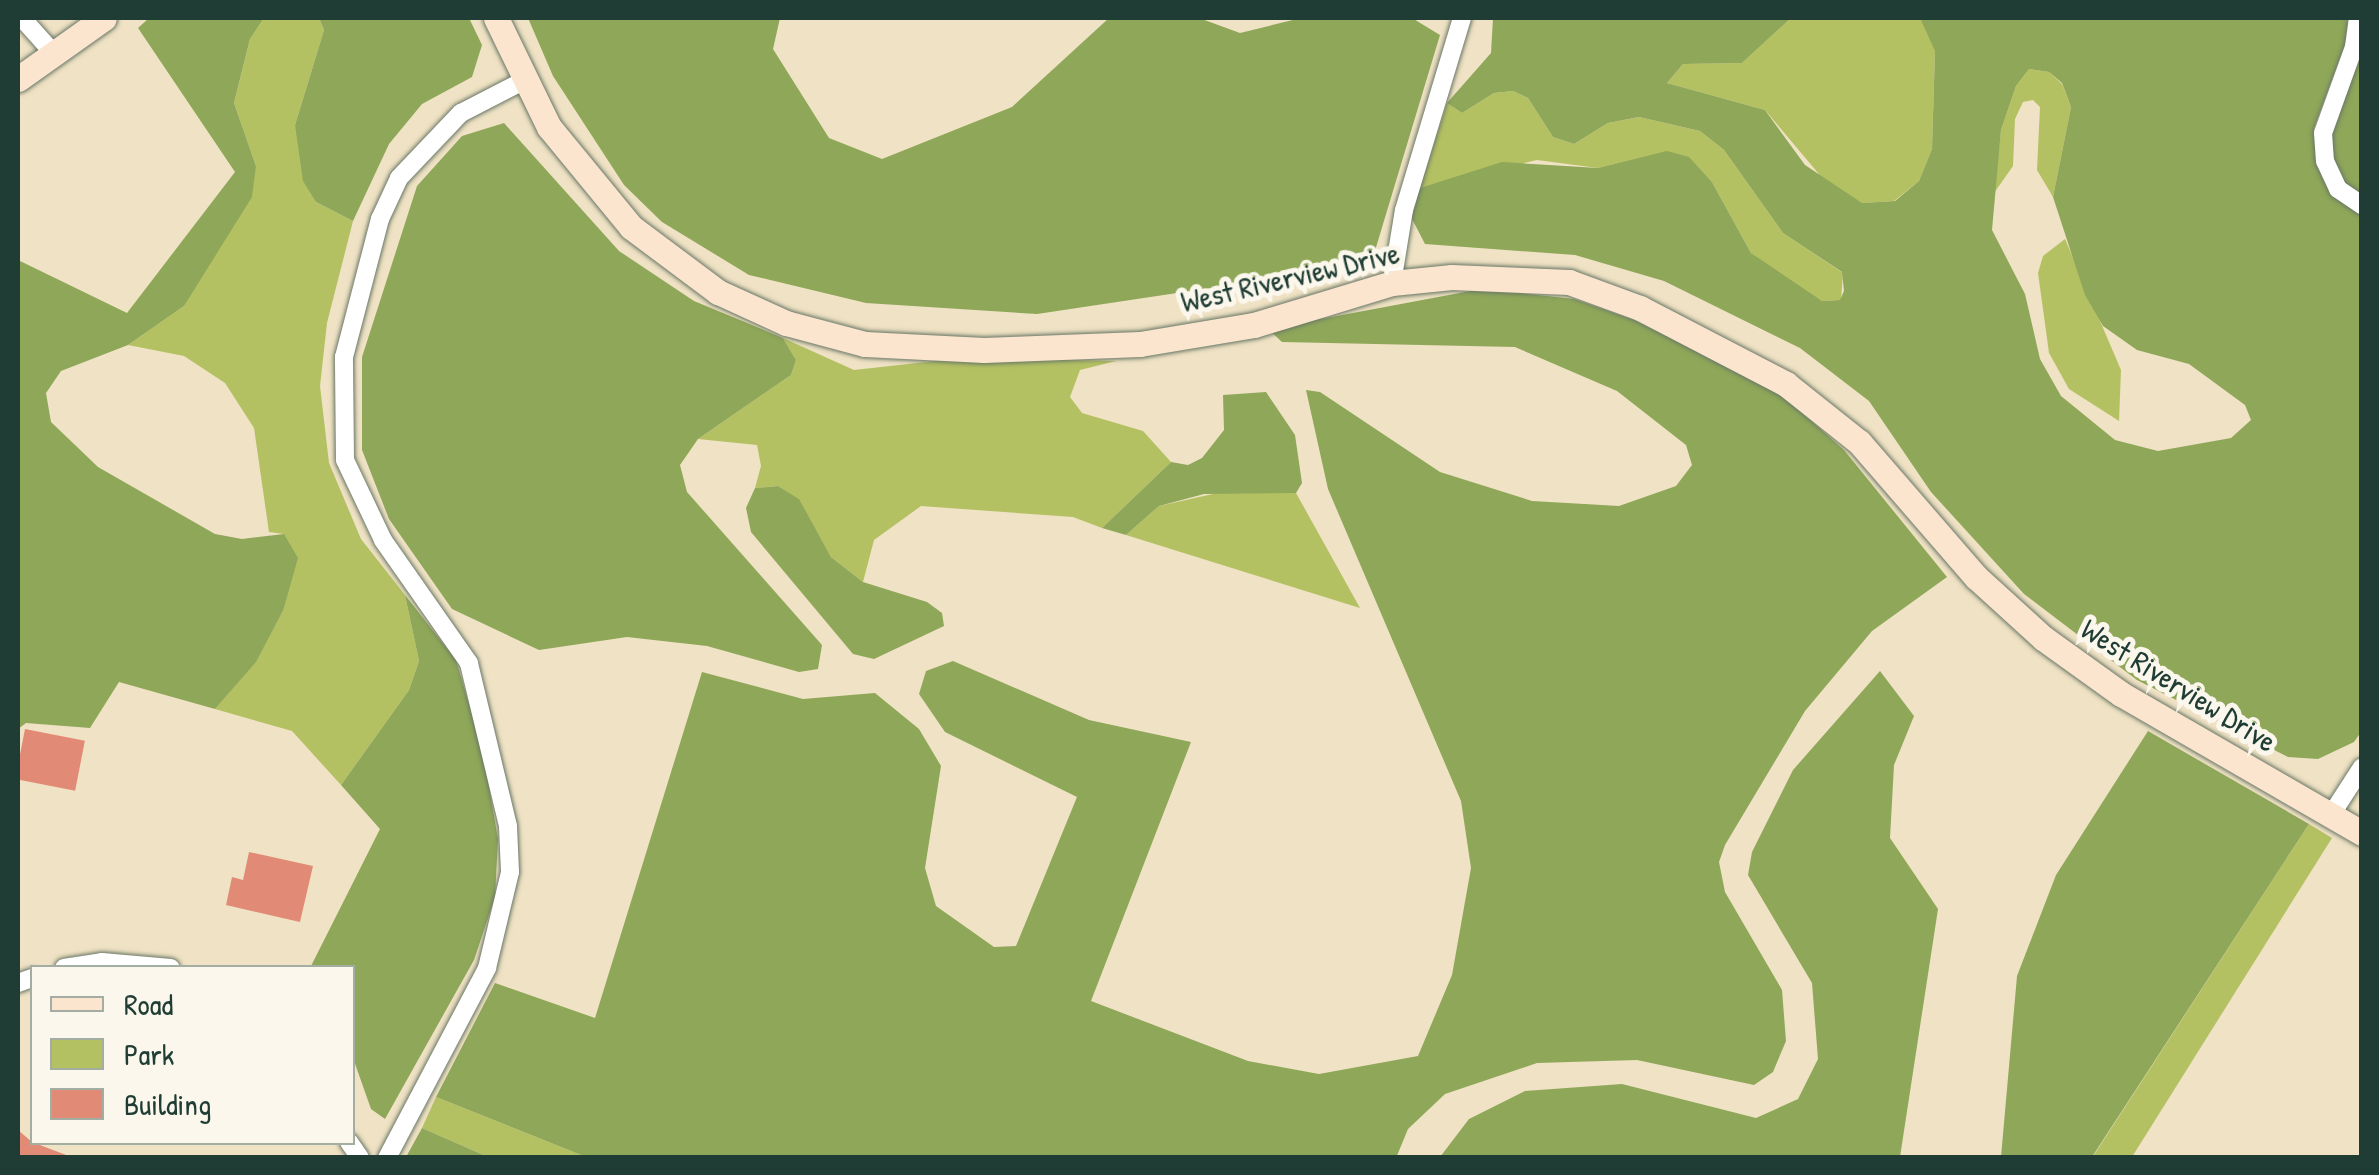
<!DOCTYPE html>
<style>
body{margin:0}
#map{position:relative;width:2379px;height:1175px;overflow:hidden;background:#f0e2c4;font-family:"Patrick Hand",sans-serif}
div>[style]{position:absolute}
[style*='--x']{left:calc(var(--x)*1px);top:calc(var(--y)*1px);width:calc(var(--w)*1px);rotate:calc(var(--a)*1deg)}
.green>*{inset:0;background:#b4c163}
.forest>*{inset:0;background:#8fa759}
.building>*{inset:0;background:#e18b76;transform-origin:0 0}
.roads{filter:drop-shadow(0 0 2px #687766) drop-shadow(0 0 2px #687766)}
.street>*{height:18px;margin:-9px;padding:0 9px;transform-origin:9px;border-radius:9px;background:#fff}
.secondary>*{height:25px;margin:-12.5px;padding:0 12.5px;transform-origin:12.5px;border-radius:12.5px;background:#fbe5cf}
span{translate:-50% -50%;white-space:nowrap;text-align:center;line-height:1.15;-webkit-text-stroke:10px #fbf7ec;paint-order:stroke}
.street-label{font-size:30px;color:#1f3d34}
.frame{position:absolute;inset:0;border:20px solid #1f3d34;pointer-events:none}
.legend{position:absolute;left:30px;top:965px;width:325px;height:180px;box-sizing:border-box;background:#fbf7ec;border:2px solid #a3ada2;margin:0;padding:12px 18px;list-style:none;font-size:30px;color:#1f3d34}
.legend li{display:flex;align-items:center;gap:20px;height:50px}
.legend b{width:50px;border:2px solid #a3ada2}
</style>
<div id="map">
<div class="green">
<i style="clip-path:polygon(264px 18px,319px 18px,324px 30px,295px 125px,316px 202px,353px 221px,327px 323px,320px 386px,329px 463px,361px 539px,405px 595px,419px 661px,409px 690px,341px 785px,292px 731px,215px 709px,256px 661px,283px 611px,284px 534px,269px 532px,254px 428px,225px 383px,184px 356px,128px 345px,184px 306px,256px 166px,234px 103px,250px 39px)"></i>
<i style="clip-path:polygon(1791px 18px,1920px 18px,1929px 26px,1935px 51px,1932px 149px,1919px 181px,1894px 201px,1862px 203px,1829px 186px,1765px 110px,1667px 83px,1683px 64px,1742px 63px)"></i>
<i style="clip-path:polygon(2029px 69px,2049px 72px,2062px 84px,2071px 107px,2053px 197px,2037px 170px,2040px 107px,2033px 100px,2023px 102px,2015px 119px,2013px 166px,1994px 193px,2001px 130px,2016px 86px)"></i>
<i style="clip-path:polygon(1513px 91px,1528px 98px,1553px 137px,1574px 144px,1608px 123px,1639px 117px,1700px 131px,1724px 150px,1783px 233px,1843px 273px,1841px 300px,1822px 301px,1797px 289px,1751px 253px,1712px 182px,1689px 158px,1667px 152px,1598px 168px,1537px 160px,1420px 188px,1447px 103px,1462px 113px,1494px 93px)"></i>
<i style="clip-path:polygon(2065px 239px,2121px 370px,2119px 421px,2069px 389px,2049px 353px,2038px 273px,2043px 256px)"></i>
<i style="clip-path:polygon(783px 338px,854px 370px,962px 358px,1116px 361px,1080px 370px,1070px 397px,1082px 413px,1143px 431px,1171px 462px,1102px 528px,1073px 517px,921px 506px,874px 540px,863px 582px,831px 557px,798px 499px,778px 486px,755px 488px,761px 466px,757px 445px,698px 439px,791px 375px,796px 360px)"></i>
<i style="clip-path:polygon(1235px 489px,1296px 493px,1360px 608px,1126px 535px,1159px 506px)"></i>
<i style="clip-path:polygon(2309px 824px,2332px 838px,2132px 1157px,2092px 1158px)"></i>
<i style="clip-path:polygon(436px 1097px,586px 1157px,488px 1157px,422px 1128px)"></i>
</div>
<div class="forest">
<i style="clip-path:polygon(149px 18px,264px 18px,250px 39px,234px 103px,256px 166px,252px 197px,184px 306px,128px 345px,61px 371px,46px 393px,51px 422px,98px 467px,215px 534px,242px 539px,284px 534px,298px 558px,283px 611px,256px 662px,215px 709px,119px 682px,90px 728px,26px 723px,18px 729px,18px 260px,127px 313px,235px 172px,138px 28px)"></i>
<i style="clip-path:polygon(319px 18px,469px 18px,482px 45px,472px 77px,422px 104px,389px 144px,353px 221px,316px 202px,303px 181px,295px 125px,324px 30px)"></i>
<i style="clip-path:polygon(528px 18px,780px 18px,773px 49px,829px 138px,882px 159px,1012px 107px,1109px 18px,1199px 18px,1240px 33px,1301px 18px,1412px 18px,1440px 35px,1371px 264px,1037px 314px,866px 303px,749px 275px,662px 222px,624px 185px,553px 76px)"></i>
<i style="clip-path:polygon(evenodd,1493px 18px,1791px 18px,1742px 63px,1683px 64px,1667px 83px,1765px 110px,1805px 165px,1862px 203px,1895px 201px,1919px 181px,1932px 149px,1935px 51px,1920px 18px,2348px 18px,2346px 42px,2314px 128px,2318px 163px,2361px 213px,2361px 732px,2354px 742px,2318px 759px,2288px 757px,2137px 680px,2024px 594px,1931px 492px,1869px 401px,1800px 348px,1664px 281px,1575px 255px,1425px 244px,1410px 215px,1420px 188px,1502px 162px,1598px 168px,1667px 151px,1689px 157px,1712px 182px,1751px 253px,1822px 301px,1840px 300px,1844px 291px,1842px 272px,1783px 233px,1724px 150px,1700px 131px,1639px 117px,1608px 123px,1574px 144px,1553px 137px,1528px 98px,1513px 91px,1494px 93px,1462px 113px,1447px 103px,1491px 53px,1493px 18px,2029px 69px,2049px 72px,2062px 83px,2071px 107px,2053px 197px,2085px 295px,2103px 326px,2137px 350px,2189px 364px,2245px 405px,2251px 420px,2231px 438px,2158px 451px,2115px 440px,2061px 396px,2040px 359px,2025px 294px,1992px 230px,2001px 130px,2016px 86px,2029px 69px)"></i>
<i style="clip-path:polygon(2361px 48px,2361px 196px,2345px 185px,2331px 160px,2330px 138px)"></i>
<i style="clip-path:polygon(504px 123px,619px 251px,694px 301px,783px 338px,796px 360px,791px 375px,698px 439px,680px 465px,687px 492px,822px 645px,818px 669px,799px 672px,707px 646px,627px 637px,539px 650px,452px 609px,389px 519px,362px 450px,362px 357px,417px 186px,462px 136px)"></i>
<i style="clip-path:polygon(1481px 289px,1574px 299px,1634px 320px,1779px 392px,1844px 450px,1947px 577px,1872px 631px,1805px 711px,1725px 845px,1719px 862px,1725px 892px,1782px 990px,1786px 1041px,1773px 1072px,1754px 1085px,1637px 1060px,1537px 1063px,1445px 1094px,1408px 1129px,1396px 1158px,586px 1157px,436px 1097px,495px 983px,595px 1018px,702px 672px,803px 699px,875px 693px,919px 729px,941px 766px,925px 868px,936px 906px,994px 947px,1016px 946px,1077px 797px,945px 732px,919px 694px,926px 671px,953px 661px,1089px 720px,1191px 742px,1091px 1001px,1248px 1061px,1319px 1074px,1418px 1056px,1452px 975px,1471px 868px,1461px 801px,1328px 489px,1306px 390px,1320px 392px,1440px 472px,1532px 501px,1619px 506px,1676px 486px,1692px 465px,1686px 445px,1617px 391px,1515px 347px,1282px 342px,1268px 329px)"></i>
<i style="clip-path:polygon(1266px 392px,1295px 435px,1302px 483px,1296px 493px,1204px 494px,1159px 506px,1126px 535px,1102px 528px,1171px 462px,1188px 465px,1202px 458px,1224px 430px,1223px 395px)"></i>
<i style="clip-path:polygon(778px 486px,799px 499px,831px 557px,863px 582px,927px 602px,942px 613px,944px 626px,874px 659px,853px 654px,751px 532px,746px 508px,755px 488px)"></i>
<i style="clip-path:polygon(405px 595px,456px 660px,483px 752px,498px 839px,495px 897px,474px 960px,385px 1119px,371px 1109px,353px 1058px,352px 968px,310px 968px,380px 829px,341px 785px,409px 690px,419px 661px)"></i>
<i style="clip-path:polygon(1880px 671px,1914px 716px,1894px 765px,1890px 838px,1938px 909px,1900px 1157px,1440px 1157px,1469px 1119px,1525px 1091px,1622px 1084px,1756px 1118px,1798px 1099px,1818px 1059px,1812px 983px,1748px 875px,1752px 852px,1793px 770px)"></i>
<i style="clip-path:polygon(2148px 731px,2309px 824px,2092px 1157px,2001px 1157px,2017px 976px,2056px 875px)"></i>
<i style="clip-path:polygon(422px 1128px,488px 1157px,406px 1157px)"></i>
</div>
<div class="building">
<i style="left:25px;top:729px;width:61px;height:51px;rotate:11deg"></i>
<i style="clip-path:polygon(249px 852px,313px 866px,300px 922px,226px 905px,232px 877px,243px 880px)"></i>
<i style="clip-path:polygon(18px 1130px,32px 1142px,74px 1158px,18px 1158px)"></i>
</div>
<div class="roads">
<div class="street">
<i style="--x:22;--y:18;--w:50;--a:48.3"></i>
<i style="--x:2358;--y:18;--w:29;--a:98"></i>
<i style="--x:2354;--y:47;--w:91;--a:109.8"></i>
<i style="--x:2323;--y:133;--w:28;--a:86"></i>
<i style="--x:2325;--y:161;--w:31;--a:65"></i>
<i style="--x:2338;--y:189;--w:29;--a:34"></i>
<i style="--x:1392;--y:283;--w:74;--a:-80.7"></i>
<i style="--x:1404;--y:210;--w:201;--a:-73.2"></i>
<i style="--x:2331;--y:815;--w:57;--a:-57.1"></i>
<i style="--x:64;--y:968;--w:38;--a:-9"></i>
<i style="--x:102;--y:962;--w:69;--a:5"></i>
<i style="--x:18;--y:983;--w:15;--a:-20"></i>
<i style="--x:349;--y:1142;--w:19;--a:55"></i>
<i style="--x:387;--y:1158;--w:215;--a:-62.2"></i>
<i style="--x:487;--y:968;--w:99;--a:-76.5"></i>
<i style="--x:510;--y:872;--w:46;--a:-92.5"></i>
<i style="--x:508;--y:826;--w:168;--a:-103.5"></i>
<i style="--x:469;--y:663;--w:150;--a:-125"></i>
<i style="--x:383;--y:540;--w:89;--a:-115.4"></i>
<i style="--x:345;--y:460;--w:103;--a:-90.6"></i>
<i style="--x:344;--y:357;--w:143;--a:-75.4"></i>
<i style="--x:380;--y:219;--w:45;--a:-65.1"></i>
<i style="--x:399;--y:178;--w:90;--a:-46.4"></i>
<i style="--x:461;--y:113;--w:72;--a:-27.3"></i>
</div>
<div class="secondary">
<i style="--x:496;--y:18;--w:121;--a:64.1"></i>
<i style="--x:549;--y:127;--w:129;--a:50.6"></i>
<i style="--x:631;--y:227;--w:109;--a:36.8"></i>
<i style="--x:718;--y:292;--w:75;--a:24.5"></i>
<i style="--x:786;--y:323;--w:82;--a:14.9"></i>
<i style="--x:865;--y:344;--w:119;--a:2.9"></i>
<i style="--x:984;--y:350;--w:156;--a:-2.2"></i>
<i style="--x:1140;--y:344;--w:116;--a:-9.5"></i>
<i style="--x:1254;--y:325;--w:144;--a:-16.9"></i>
<i style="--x:1392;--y:283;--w:60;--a:-5.7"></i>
<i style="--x:1452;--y:277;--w:117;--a:2.4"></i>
<i style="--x:1569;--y:282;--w:76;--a:20.1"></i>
<i style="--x:1640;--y:308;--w:165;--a:27.5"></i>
<i style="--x:1786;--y:384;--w:93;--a:38.5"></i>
<i style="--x:1859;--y:442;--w:179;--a:49.1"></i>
<i style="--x:1976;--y:577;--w:91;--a:42.3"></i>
<i style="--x:2043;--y:638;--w:96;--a:35.7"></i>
<i style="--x:2121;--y:694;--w:278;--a:30"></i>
<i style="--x:18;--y:79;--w:105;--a:-35.3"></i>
</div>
</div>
<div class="street-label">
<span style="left:1290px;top:277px;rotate:-13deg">West Riverview Drive</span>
<span style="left:2179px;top:685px;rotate:32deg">West Riverview Drive</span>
</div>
<div class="frame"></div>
<ul class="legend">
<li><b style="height:12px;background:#fbe5cf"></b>Road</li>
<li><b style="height:28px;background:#b4c163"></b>Park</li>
<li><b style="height:28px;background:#e18b76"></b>Building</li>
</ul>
</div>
